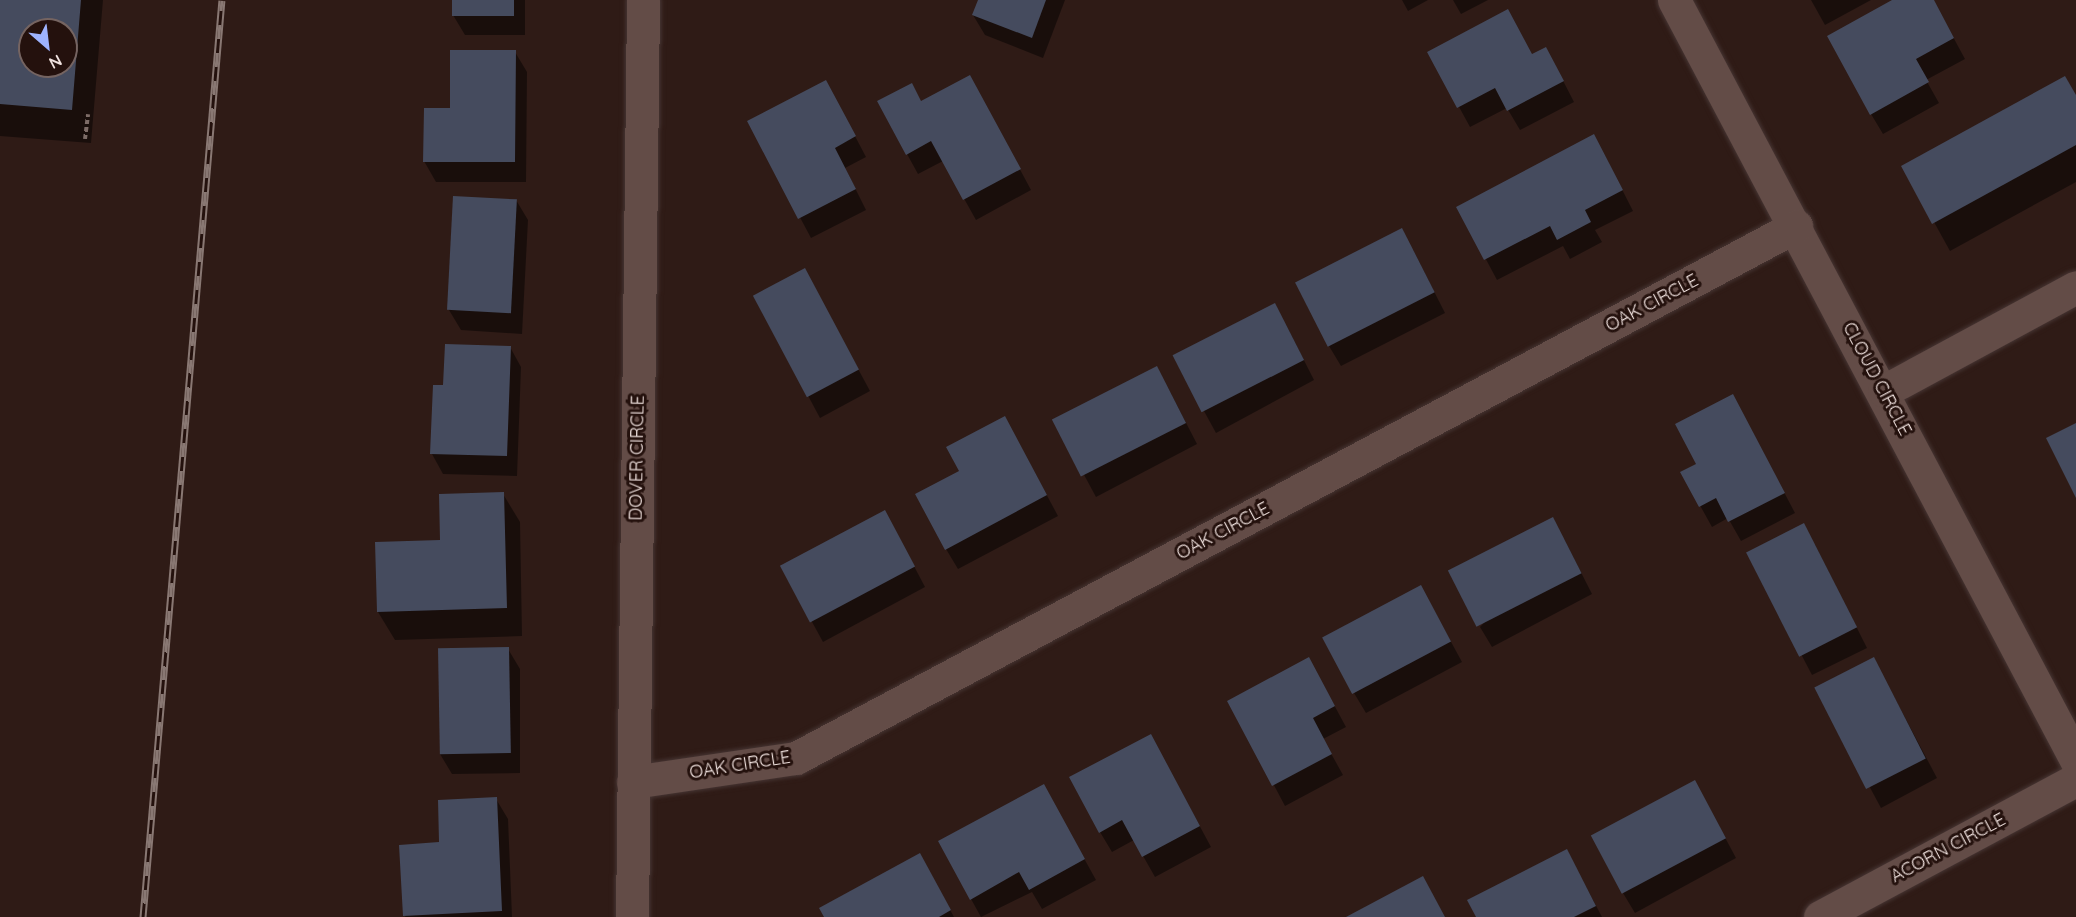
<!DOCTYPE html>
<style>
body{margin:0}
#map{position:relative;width:2076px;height:917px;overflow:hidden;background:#2f1b16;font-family:Quicksand,sans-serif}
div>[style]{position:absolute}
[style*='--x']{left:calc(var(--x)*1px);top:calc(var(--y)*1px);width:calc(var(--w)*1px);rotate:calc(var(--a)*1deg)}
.shadow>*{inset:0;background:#0007}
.building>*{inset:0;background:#454b5e;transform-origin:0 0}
.path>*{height:4px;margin-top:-2px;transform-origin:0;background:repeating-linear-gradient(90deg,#7d6c67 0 4.5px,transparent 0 7.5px)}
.roads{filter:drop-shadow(0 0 2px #463533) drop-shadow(0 0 2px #463533)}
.minor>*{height:33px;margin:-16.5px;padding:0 16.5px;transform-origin:16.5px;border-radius:16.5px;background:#634c47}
.rail>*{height:7px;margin-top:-3.5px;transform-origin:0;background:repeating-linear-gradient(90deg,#24110d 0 14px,#897873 0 28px);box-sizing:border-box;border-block:2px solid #897873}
span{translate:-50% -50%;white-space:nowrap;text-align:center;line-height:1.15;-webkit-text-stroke:6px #24110d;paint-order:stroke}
.street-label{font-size:18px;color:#efe1de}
.north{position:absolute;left:18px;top:18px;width:60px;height:60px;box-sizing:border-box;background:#24110d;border:2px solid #756461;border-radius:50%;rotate:152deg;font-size:16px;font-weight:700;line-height:24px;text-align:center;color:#efe1de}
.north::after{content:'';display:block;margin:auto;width:21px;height:27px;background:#9eb3fd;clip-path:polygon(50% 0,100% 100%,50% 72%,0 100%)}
</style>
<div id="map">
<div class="shadow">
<i style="clip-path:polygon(evenodd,0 0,103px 0,91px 143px,0 136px,0 0,30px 30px,66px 30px,66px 66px,30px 66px,30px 30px)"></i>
<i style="clip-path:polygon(453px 0,525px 0,525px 35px,465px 35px,453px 15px)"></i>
<i style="clip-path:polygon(979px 0,1065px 0,1043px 58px,985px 35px,973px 15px)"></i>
<i style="clip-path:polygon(1402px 0,1428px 0,1408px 11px)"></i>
<i style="clip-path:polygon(1453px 0,1488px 0,1461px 14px)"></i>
<i style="clip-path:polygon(1811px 0,1871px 0,1825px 25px)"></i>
<i style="clip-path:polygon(1895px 0,1933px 0,1965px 59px,1926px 80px,1939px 103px,1883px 134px,1871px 114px)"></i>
<i style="clip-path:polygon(515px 52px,527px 72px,526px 182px,436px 182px,424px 161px,451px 110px)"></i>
<i style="clip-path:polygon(1429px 52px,1532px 55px,1557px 69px,1574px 102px,1520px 130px,1507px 108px,1470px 127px)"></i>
<i style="clip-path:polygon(981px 97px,1031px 190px,976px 220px,943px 161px,918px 174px,907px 154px,921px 102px)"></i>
<i style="clip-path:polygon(2076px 97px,2076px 182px,1950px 251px,1903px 166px)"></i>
<i style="clip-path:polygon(837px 102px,866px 157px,845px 168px,866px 210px,811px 238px,749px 122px)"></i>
<i style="clip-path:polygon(1605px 156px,1633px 211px,1595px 230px,1602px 242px,1570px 259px,1563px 246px,1497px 280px,1458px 207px)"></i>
<i style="clip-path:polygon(455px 197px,516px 200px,528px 220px,522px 334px,461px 330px,449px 310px)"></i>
<i style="clip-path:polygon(1413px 250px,1445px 313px,1341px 366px,1329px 346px)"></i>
<i style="clip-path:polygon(816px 291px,870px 391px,820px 418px,755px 297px)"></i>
<i style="clip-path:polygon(1286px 325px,1314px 380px,1216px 433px,1175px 358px)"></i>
<i style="clip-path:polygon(510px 347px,521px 367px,517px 476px,443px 474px,432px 454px,445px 386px)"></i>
<i style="clip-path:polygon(1168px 388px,1197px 444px,1096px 497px,1055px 421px)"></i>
<i style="clip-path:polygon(1744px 416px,1795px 513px,1741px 541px,1728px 518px,1712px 527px,1682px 473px,1698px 465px)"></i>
<i style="clip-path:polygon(1016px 438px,1058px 516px,958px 569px,946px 549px,961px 472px)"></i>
<i style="clip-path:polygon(503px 494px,520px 522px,522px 636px,395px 640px,378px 612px,442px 542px)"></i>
<i style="clip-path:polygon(896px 532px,925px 587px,823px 642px,782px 567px)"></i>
<i style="clip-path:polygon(1564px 539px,1592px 594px,1492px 647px,1480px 627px)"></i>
<i style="clip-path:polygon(1815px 545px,1867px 648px,1812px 675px,1748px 553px)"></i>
<i style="clip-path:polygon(1432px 607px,1462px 662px,1366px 713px,1354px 693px)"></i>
<i style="clip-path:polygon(508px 649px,520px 669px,520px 773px,452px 774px,440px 754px)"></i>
<i style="clip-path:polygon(1320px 679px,1346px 727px,1323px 739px,1343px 775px,1285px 806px,1229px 701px)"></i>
<i style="clip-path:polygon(1885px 680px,1937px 778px,1881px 808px,1817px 689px)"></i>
<i style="clip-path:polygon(1162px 756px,1211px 847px,1155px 877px,1134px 840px,1112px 852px,1100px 832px)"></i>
<i style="clip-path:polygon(496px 799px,508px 819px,512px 917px,405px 917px,441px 844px)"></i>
<i style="clip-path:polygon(1706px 802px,1736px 858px,1635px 913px,1623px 893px)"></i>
<i style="clip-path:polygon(1055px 806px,1096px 880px,1042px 909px,1032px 892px,981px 917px,971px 899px)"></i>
<i style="clip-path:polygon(1567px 851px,1602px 917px,1477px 917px)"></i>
<i style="clip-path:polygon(931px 875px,954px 917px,825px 917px)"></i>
</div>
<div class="building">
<i style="clip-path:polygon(evenodd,0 0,81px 0,72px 110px,0 104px,0 0,30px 30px,66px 30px,66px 66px,30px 66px,30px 30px)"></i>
<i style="left:452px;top:0;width:62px;height:16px"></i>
<i style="clip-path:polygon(978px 0,1046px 0,1032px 38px,972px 15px)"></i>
<i style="clip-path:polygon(1892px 0,1934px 0,1954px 38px,1916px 59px,1929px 82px,1870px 115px,1827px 36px)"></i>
<i style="clip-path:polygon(1508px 9px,1532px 54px,1546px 47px,1564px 81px,1507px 111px,1495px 88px,1457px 108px,1427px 52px)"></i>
<i style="clip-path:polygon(450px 50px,516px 50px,515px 162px,423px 162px,424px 108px,450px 108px)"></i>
<i style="clip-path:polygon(970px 75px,1021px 169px,963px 200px,931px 141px,906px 155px,877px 101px,912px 83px,921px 101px)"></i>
<i style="clip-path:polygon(2065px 76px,2076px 95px,2076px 145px,1932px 224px,1901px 166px)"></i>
<i style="clip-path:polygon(826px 80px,856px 136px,835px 148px,856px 189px,798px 219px,747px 121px)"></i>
<i style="clip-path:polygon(1594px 134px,1623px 190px,1585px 210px,1591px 222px,1557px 240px,1550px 226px,1484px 260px,1456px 207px)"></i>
<i style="left:453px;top:196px;width:64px;height:114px;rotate:3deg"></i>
<i style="left:1402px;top:228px;width:72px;height:120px;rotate:63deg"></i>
<i style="left:805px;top:268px;width:115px;height:59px;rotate:62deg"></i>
<i style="left:1275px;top:303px;width:64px;height:115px;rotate:63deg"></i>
<i style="clip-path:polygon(445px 344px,511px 346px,507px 456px,430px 454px,433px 385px,443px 385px)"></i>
<i style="left:1157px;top:366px;width:64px;height:118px;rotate:63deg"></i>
<i style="clip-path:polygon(1733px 394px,1785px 493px,1728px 522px,1716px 498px,1699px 507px,1680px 472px,1696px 464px,1675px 424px)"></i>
<i style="clip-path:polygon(1005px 416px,1047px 495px,945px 550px,915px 494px,959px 471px,946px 447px)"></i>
<i style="clip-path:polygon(2076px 423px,2076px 498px,2046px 438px)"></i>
<i style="clip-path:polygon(504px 492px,507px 608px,377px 612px,375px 542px,440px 540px,439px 494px)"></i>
<i style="left:885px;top:510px;width:64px;height:119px;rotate:62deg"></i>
<i style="left:1553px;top:517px;width:63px;height:118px;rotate:63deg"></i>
<i style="left:1804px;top:523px;width:117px;height:65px;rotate:63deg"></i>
<i style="left:1421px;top:585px;width:64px;height:112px;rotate:62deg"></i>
<i style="left:509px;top:647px;width:106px;height:71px;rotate:89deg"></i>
<i style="clip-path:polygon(1309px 657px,1335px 706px,1313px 718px,1332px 754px,1272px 786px,1227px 701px)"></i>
<i style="left:1874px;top:657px;width:114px;height:67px;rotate:63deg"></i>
<i style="clip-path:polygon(1151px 734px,1200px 826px,1142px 857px,1122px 820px,1099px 833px,1069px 777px)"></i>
<i style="left:1695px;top:780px;width:66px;height:118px;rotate:62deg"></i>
<i style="clip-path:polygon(1044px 784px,1085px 859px,1029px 890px,1019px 872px,970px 900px,938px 841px)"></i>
<i style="clip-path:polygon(497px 797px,502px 911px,403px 916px,399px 845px,439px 842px,438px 800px)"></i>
<i style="clip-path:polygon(1567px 849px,1596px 906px,1574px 917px,1476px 917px,1467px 900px)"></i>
<i style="clip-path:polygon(920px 853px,951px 910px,939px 917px,824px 917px,819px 908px)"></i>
<i style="clip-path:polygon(1423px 876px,1445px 917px,1346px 917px)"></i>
</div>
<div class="path">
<i style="--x:85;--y:139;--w:25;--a:-83"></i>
</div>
<div class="roads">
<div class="minor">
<i style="--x:1674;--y:0;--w:860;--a:62.12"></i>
<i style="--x:1884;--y:391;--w:218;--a:-28.4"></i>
<i style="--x:633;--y:782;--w:165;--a:-8.4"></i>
<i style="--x:796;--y:758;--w:1133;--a:-28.01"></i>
<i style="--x:632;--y:917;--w:917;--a:-89.31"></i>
<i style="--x:1820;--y:917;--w:290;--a:-28.2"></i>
</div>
</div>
<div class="rail">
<i style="--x:143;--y:917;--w:920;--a:-85.08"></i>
</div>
<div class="street-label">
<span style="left:1652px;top:303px;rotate:-28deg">OAK CIRCLE</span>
<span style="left:1877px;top:379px;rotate:62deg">CLOUD CIRCLE</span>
<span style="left:637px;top:458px;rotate:-89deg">DOVER CIRCLE</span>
<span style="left:1223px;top:531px;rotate:-28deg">OAK CIRCLE</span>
<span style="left:740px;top:765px;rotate:-9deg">OAK CIRCLE</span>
<span style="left:1948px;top:848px;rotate:-28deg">ACORN CIRCLE</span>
</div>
<div class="north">N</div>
</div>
